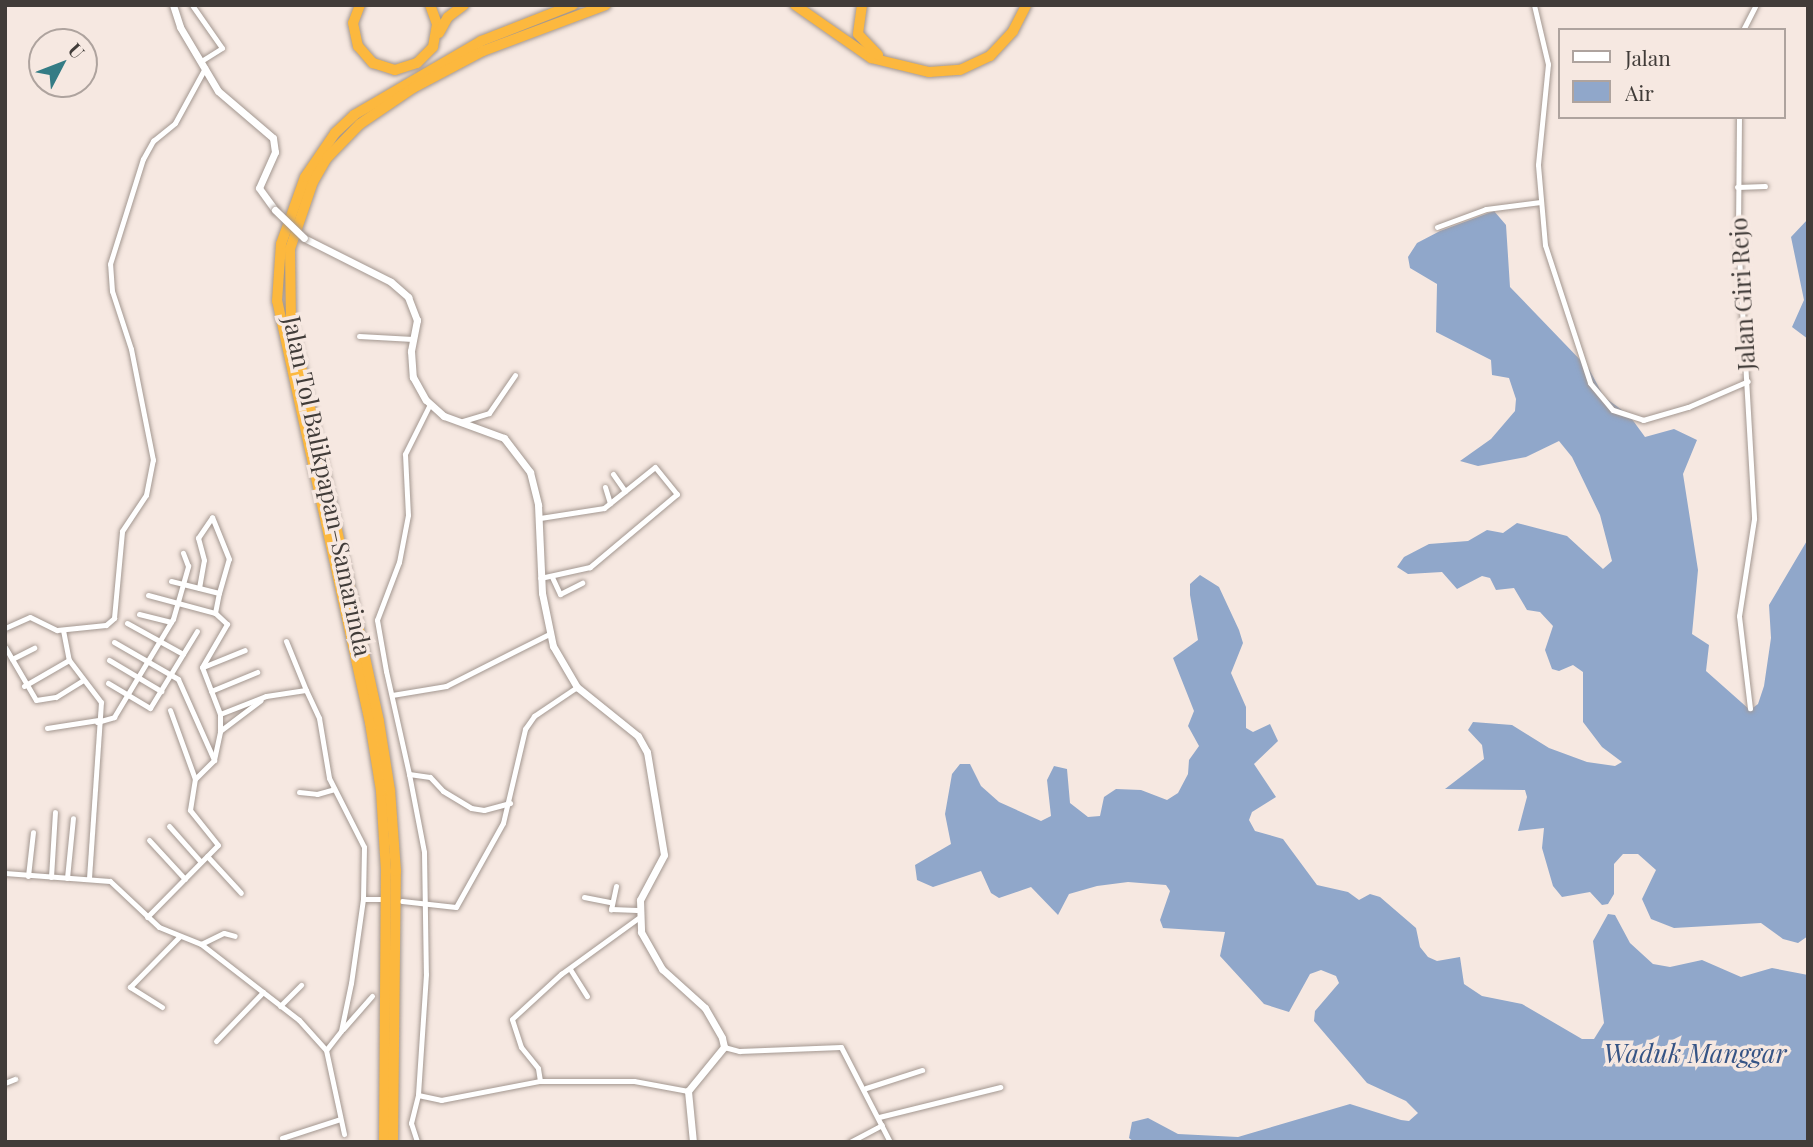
<!DOCTYPE html>
<meta charset="utf-8">
<style>
body{margin:0}
#map{position:relative;width:1813px;height:1147px;overflow:hidden;background:#f6e8e1;font-family:"Playfair Display",serif}
div>[style]{position:absolute}
[style*='--x']{left:calc(var(--x)*1px);top:calc(var(--y)*1px);width:calc(var(--w)*1px);rotate:calc(var(--a)*1deg)}
.water>*{inset:0;background:#90a7ca}
.roads{filter:drop-shadow(0 0 2px #a39790) drop-shadow(0 0 2px #a39790)}
.street>*{height:5px;margin:-2.5px;padding:0 2.5px;transform-origin:2.5px;border-radius:2.5px;background:#fff}
.secondary>*{height:7px;margin:-3.5px;padding:0 3.5px;transform-origin:3.5px;border-radius:3.5px;background:#fff}
.highway>*{height:10px;margin:-5px;padding:0 5px;transform-origin:5px;border-radius:5px;background:#fcb83e}
.bridges{filter:drop-shadow(0 0 2px #a39790) drop-shadow(0 0 2px #a39790)}
.secondary-bridge>*{height:7px;margin:-3.5px;padding:0 3.5px;transform-origin:3.5px;border-radius:3.5px;background:#fff}
span{translate:-50% -50%;white-space:nowrap;text-align:center;line-height:1.15;-webkit-text-stroke:7px #f6e8e1;paint-order:stroke}
.street-label{font-size:24px;color:#413c39}
.water-label{font-size:26px;color:#365485;font-style:italic}
.frame{position:absolute;inset:0;border:7px solid #413c39;pointer-events:none}
.legend{position:absolute;left:1558px;top:28px;width:228px;height:91px;box-sizing:border-box;background:#f6e8e1;border:2px solid #aea39e;margin:0;padding:9px 12px;list-style:none;font-size:21px;color:#413c39}
.legend li{display:flex;align-items:center;gap:14px;height:35px}
.legend b{width:35px;border:2px solid #aea39e}
.north{position:absolute;left:28px;top:28px;width:70px;height:70px;box-sizing:border-box;background:#f6e8e1;border:2px solid #aea39e;border-radius:50%;rotate:48deg;font-size:19px;font-weight:700;line-height:28px;text-align:center;color:#413c39}
.north::after{content:'';display:block;margin:auto;width:24px;height:32px;background:#347c85;clip-path:polygon(50% 0,100% 100%,50% 72%,0 100%)}
</style>
<div id="map">
<div class="water">
<i style="clip-path:polygon(1494px 211px,1506px 225px,1510px 287px,1589px 369px,1604px 397px,1629px 415px,1645px 437px,1674px 429px,1697px 440px,1683px 474px,1698px 570px,1692px 634px,1709px 645px,1706px 671px,1750px 710px,1758px 704px,1764px 686px,1771px 638px,1769px 605px,1808px 539px,1808px 936px,1798px 943px,1783px 939px,1761px 923px,1674px 928px,1651px 919px,1642px 899px,1656px 870px,1638px 854px,1623px 854px,1614px 864px,1614px 894px,1608px 904px,1602px 905px,1590px 892px,1562px 897px,1553px 886px,1542px 848px,1544px 828px,1518px 831px,1527px 797px,1525px 790px,1445px 789px,1484px 759px,1482px 745px,1468px 730px,1473px 722px,1512px 725px,1549px 748px,1587px 762px,1615px 766px,1622px 762px,1602px 747px,1583px 722px,1583px 672px,1573px 665px,1559px 671px,1552px 669px,1545px 650px,1553px 626px,1540px 612px,1527px 610px,1514px 588px,1496px 590px,1490px 578px,1482px 576px,1457px 589px,1442px 572px,1408px 574px,1397px 567px,1404px 557px,1429px 544px,1468px 541px,1487px 530px,1503px 533px,1517px 523px,1567px 536px,1603px 569px,1612px 561px,1600px 515px,1572px 457px,1559px 441px,1526px 457px,1478px 466px,1460px 461px,1491px 439px,1515px 411px,1516px 399px,1509px 378px,1492px 375px,1491px 360px,1436px 332px,1437px 284px,1410px 268px,1408px 257px,1417px 243px,1440px 231px)"></i>
<i style="clip-path:polygon(1808px 219px,1808px 339px,1792px 327px,1804px 300px,1791px 237px)"></i>
<i style="clip-path:polygon(1200px 575px,1219px 587px,1239px 630px,1243px 643px,1231px 673px,1246px 707px,1246px 728px,1253px 732px,1270px 724px,1278px 741px,1254px 764px,1276px 797px,1252px 812px,1249px 820px,1255px 831px,1283px 839px,1317px 885px,1348px 892px,1359px 900px,1370px 894px,1380px 897px,1416px 928px,1420px 947px,1428px 957px,1437px 961px,1460px 957px,1464px 984px,1482px 996px,1522px 1004px,1582px 1039px,1594px 1039px,1604px 1023px,1593px 941px,1608px 914px,1615px 915px,1630px 943px,1653px 964px,1670px 967px,1702px 960px,1741px 977px,1772px 968px,1808px 975px,1808px 1142px,1134px 1142px,1129px 1138px,1132px 1122px,1148px 1118px,1178px 1134px,1238px 1137px,1350px 1104px,1401px 1120px,1409px 1121px,1418px 1113px,1406px 1101px,1367px 1083px,1314px 1021px,1315px 1011px,1339px 983px,1336px 976px,1321px 970px,1310px 974px,1289px 1012px,1264px 1004px,1220px 956px,1225px 932px,1163px 928px,1160px 920px,1170px 891px,1166px 885px,1128px 882px,1097px 886px,1069px 894px,1058px 915px,1031px 887px,999px 898px,991px 893px,981px 871px,933px 887px,917px 880px,915px 865px,951px 844px,945px 814px,952px 774px,960px 764px,970px 764px,981px 786px,999px 802px,1041px 821px,1051px 816px,1047px 780px,1054px 766px,1067px 769px,1070px 803px,1088px 817px,1100px 816px,1104px 797px,1116px 789px,1141px 790px,1167px 800px,1178px 793px,1188px 774px,1189px 760px,1199px 746px,1188px 726px,1194px 711px,1173px 658px,1198px 640px,1190px 595px,1190px 584px)"></i>
</div>
<div class="roads">
<div class="street">
<i style="--x:192;--y:5;--w:52;--a:55.1"></i>
<i style="--x:222;--y:48;--w:25;--a:148"></i>
<i style="--x:1534;--y:5;--w:61;--a:76.7"></i>
<i style="--x:1548;--y:64;--w:101;--a:95.7"></i>
<i style="--x:1538;--y:165;--w:80;--a:85"></i>
<i style="--x:1545;--y:245;--w:145;--a:71.9"></i>
<i style="--x:1590;--y:383;--w:35;--a:50"></i>
<i style="--x:1613;--y:410;--w:32;--a:18"></i>
<i style="--x:1643;--y:420;--w:47;--a:-16.1"></i>
<i style="--x:1688;--y:407;--w:65;--a:-23.4"></i>
<i style="--x:1743;--y:30;--w:28;--a:-63"></i>
<i style="--x:1739;--y:117;--w:122;--a:90.5"></i>
<i style="--x:1738;--y:239;--w:280;--a:86.7"></i>
<i style="--x:1754;--y:519;--w:98;--a:98.8"></i>
<i style="--x:1739;--y:616;--w:93;--a:83.2"></i>
<i style="--x:1737;--y:187;--w:28;--a:-2"></i>
<i style="--x:1437;--y:227;--w:52;--a:-20.2"></i>
<i style="--x:1486;--y:209;--w:55;--a:-7.3"></i>
<i style="--x:359;--y:336;--w:54;--a:3.2"></i>
<i style="--x:430;--y:404;--w:56;--a:116.6"></i>
<i style="--x:405;--y:454;--w:61;--a:87.2"></i>
<i style="--x:408;--y:515;--w:48;--a:100.8"></i>
<i style="--x:399;--y:562;--w:62;--a:110.8"></i>
<i style="--x:377;--y:620;--w:52;--a:80"></i>
<i style="--x:386;--y:671;--w:106;--a:77.4"></i>
<i style="--x:409;--y:774;--w:21;--a:8"></i>
<i style="--x:430;--y:777;--w:19;--a:47"></i>
<i style="--x:443;--y:791;--w:33;--a:31"></i>
<i style="--x:471;--y:808;--w:13;--a:9"></i>
<i style="--x:484;--y:810;--w:27;--a:-15"></i>
<i style="--x:463;--y:421;--w:27;--a:-17"></i>
<i style="--x:489;--y:413;--w:46;--a:-55.6"></i>
<i style="--x:613;--y:474;--w:21;--a:55"></i>
<i style="--x:605;--y:487;--w:17;--a:73"></i>
<i style="--x:540;--y:518;--w:65;--a:-8.9"></i>
<i style="--x:604;--y:508;--w:65;--a:-38.8"></i>
<i style="--x:655;--y:467;--w:35;--a:51"></i>
<i style="--x:677;--y:494;--w:114;--a:140"></i>
<i style="--x:590;--y:567;--w:51;--a:167.6"></i>
<i style="--x:552;--y:577;--w:19;--a:65"></i>
<i style="--x:560;--y:594;--w:25;--a:-27"></i>
<i style="--x:171;--y:581;--w:12;--a:14"></i>
<i style="--x:183;--y:584;--w:19;--a:-74"></i>
<i style="--x:188;--y:566;--w:14;--a:-111"></i>
<i style="--x:199;--y:588;--w:28;--a:-80"></i>
<i style="--x:204;--y:560;--w:23;--a:-105"></i>
<i style="--x:198;--y:538;--w:25;--a:-56"></i>
<i style="--x:148;--y:595;--w:69;--a:15"></i>
<i style="--x:215;--y:613;--w:20;--a:-79"></i>
<i style="--x:139;--y:614;--w:33;--a:14"></i>
<i style="--x:127;--y:623;--w:64;--a:29"></i>
<i style="--x:5;--y:628;--w:27;--a:-24"></i>
<i style="--x:30;--y:617;--w:30;--a:26"></i>
<i style="--x:57;--y:630;--w:49;--a:-5.8"></i>
<i style="--x:106;--y:625;--w:11;--a:-41"></i>
<i style="--x:114;--y:618;--w:87;--a:-84.7"></i>
<i style="--x:122;--y:531;--w:43;--a:-56.3"></i>
<i style="--x:146;--y:495;--w:36;--a:-79"></i>
<i style="--x:153;--y:460;--w:113;--a:-101.2"></i>
<i style="--x:131;--y:349;--w:61;--a:-108.1"></i>
<i style="--x:112;--y:291;--w:27;--a:-94"></i>
<i style="--x:110;--y:264;--w:110;--a:-72.6"></i>
<i style="--x:143;--y:159;--w:21;--a:-61"></i>
<i style="--x:153;--y:141;--w:28;--a:-39"></i>
<i style="--x:175;--y:123;--w:63;--a:-61.4"></i>
<i style="--x:63;--y:630;--w:31;--a:79"></i>
<i style="--x:69;--y:660;--w:53;--a:52.7"></i>
<i style="--x:101;--y:702;--w:177;--a:93.9"></i>
<i style="--x:286;--y:641;--w:53;--a:67.8"></i>
<i style="--x:114;--y:642;--w:74;--a:30"></i>
<i style="--x:178;--y:679;--w:89;--a:66"></i>
<i style="--x:5;--y:647;--w:61;--a:59.7"></i>
<i style="--x:36;--y:700;--w:20;--a:-9"></i>
<i style="--x:56;--y:697;--w:32;--a:-32"></i>
<i style="--x:12;--y:659;--w:25;--a:-27"></i>
<i style="--x:109;--y:660;--w:61;--a:30.8"></i>
<i style="--x:203;--y:667;--w:45;--a:-22"></i>
<i style="--x:108;--y:683;--w:49;--a:30.8"></i>
<i style="--x:150;--y:708;--w:90;--a:-58.6"></i>
<i style="--x:24;--y:686;--w:52;--a:-30"></i>
<i style="--x:211;--y:691;--w:50;--a:-22.4"></i>
<i style="--x:392;--y:695;--w:55;--a:-9.5"></i>
<i style="--x:446;--y:686;--w:115;--a:-26.8"></i>
<i style="--x:170;--y:710;--w:73;--a:70.1"></i>
<i style="--x:220;--y:714;--w:49;--a:-21.4"></i>
<i style="--x:266;--y:696;--w:40;--a:-8.5"></i>
<i style="--x:306;--y:690;--w:31;--a:65"></i>
<i style="--x:319;--y:718;--w:61;--a:80.5"></i>
<i style="--x:329;--y:778;--w:77;--a:63.1"></i>
<i style="--x:364;--y:847;--w:52;--a:91.1"></i>
<i style="--x:363;--y:899;--w:85;--a:98.1"></i>
<i style="--x:351;--y:983;--w:49;--a:101.8"></i>
<i style="--x:341;--y:1031;--w:24;--a:128"></i>
<i style="--x:97;--y:722;--w:18;--a:-16"></i>
<i style="--x:114;--y:717;--w:114;--a:-59"></i>
<i style="--x:173;--y:619;--w:36;--a:-74"></i>
<i style="--x:183;--y:584;--w:37;--a:14"></i>
<i style="--x:219;--y:593;--w:35;--a:-74"></i>
<i style="--x:229;--y:559;--w:45;--a:-112"></i>
<i style="--x:47;--y:728;--w:52;--a:-8.9"></i>
<i style="--x:220;--y:731;--w:51;--a:-37.1"></i>
<i style="--x:409;--y:774;--w:79;--a:79.1"></i>
<i style="--x:424;--y:852;--w:122;--a:89.1"></i>
<i style="--x:426;--y:974;--w:121;--a:93.8"></i>
<i style="--x:418;--y:1095;--w:29;--a:104"></i>
<i style="--x:411;--y:1123;--w:20;--a:72"></i>
<i style="--x:299;--y:792;--w:18;--a:6"></i>
<i style="--x:317;--y:794;--w:18;--a:-16"></i>
<i style="--x:169;--y:826;--w:48;--a:48.4"></i>
<i style="--x:149;--y:840;--w:53;--a:47.3"></i>
<i style="--x:207;--y:856;--w:50;--a:47.4"></i>
<i style="--x:5;--y:873;--w:105;--a:4.4"></i>
<i style="--x:110;--y:881;--w:67;--a:43.2"></i>
<i style="--x:159;--y:927;--w:45;--a:22"></i>
<i style="--x:201;--y:944;--w:124;--a:37.8"></i>
<i style="--x:299;--y:1020;--w:40;--a:48"></i>
<i style="--x:326;--y:1050;--w:86;--a:77.9"></i>
<i style="--x:28;--y:876;--w:44;--a:-83.5"></i>
<i style="--x:51;--y:877;--w:65;--a:-86.5"></i>
<i style="--x:67;--y:878;--w:60;--a:-84.3"></i>
<i style="--x:616;--y:886;--w:24;--a:102"></i>
<i style="--x:611;--y:909;--w:26;--a:2"></i>
<i style="--x:584;--y:897;--w:26;--a:11"></i>
<i style="--x:363;--y:899;--w:17;--a:0"></i>
<i style="--x:402;--y:901;--w:54;--a:6.3"></i>
<i style="--x:456;--y:907;--w:96;--a:-60.8"></i>
<i style="--x:503;--y:823;--w:97;--a:-76.8"></i>
<i style="--x:525;--y:729;--w:16;--a:-55"></i>
<i style="--x:534;--y:716;--w:52;--a:-34"></i>
<i style="--x:147;--y:917;--w:101;--a:-45.4"></i>
<i style="--x:218;--y:845;--w:45;--a:-128.7"></i>
<i style="--x:190;--y:810;--w:31;--a:-81"></i>
<i style="--x:195;--y:779;--w:27;--a:-45"></i>
<i style="--x:214;--y:760;--w:30;--a:-78"></i>
<i style="--x:220;--y:731;--w:17;--a:-90"></i>
<i style="--x:220;--y:714;--w:50;--a:-111"></i>
<i style="--x:202;--y:667;--w:50;--a:-59.8"></i>
<i style="--x:227;--y:624;--w:16;--a:-137"></i>
<i style="--x:201;--y:944;--w:25;--a:-26"></i>
<i style="--x:224;--y:933;--w:11;--a:15"></i>
<i style="--x:570;--y:969;--w:32;--a:58"></i>
<i style="--x:280;--y:1006;--w:30;--a:-45"></i>
<i style="--x:162;--y:1007;--w:38;--a:-148"></i>
<i style="--x:130;--y:987;--w:70;--a:-45.6"></i>
<i style="--x:343;--y:1029;--w:44;--a:-48.7"></i>
<i style="--x:216;--y:1041;--w:68;--a:-46.2"></i>
<i style="--x:724;--y:1047;--w:16;--a:15"></i>
<i style="--x:739;--y:1051;--w:102;--a:-2.2"></i>
<i style="--x:841;--y:1047;--w:107;--a:62.7"></i>
<i style="--x:540;--y:1081;--w:13;--a:-99"></i>
<i style="--x:538;--y:1068;--w:27;--a:-129"></i>
<i style="--x:521;--y:1047;--w:29;--a:-108"></i>
<i style="--x:512;--y:1019;--w:67;--a:-42.6"></i>
<i style="--x:561;--y:974;--w:95;--a:-36"></i>
<i style="--x:5;--y:1083;--w:11;--a:-22"></i>
<i style="--x:866;--y:1088;--w:59;--a:-17.8"></i>
<i style="--x:418;--y:1095;--w:24;--a:12"></i>
<i style="--x:441;--y:1100;--w:101;--a:-10.9"></i>
<i style="--x:540;--y:1081;--w:94;--a:0"></i>
<i style="--x:634;--y:1081;--w:55;--a:10.5"></i>
<i style="--x:879;--y:1117;--w:125;--a:-13.9"></i>
<i style="--x:282;--y:1138;--w:61;--a:-18.1"></i>
<i style="--x:850;--y:1142;--w:36;--a:-28"></i>
</div>
<div class="secondary">
<i style="--x:173;--y:5;--w:23;--a:72"></i>
<i style="--x:180;--y:27;--w:74;--a:59.3"></i>
<i style="--x:218;--y:91;--w:72;--a:40.5"></i>
<i style="--x:273;--y:138;--w:14;--a:82"></i>
<i style="--x:275;--y:152;--w:39;--a:114"></i>
<i style="--x:259;--y:188;--w:27;--a:54"></i>
<i style="--x:304;--y:238;--w:97;--a:26.8"></i>
<i style="--x:391;--y:282;--w:23;--a:41"></i>
<i style="--x:408;--y:297;--w:25;--a:69"></i>
<i style="--x:417;--y:320;--w:32;--a:101"></i>
<i style="--x:411;--y:351;--w:26;--a:86"></i>
<i style="--x:413;--y:377;--w:26;--a:61"></i>
<i style="--x:426;--y:400;--w:24;--a:42"></i>
<i style="--x:444;--y:416;--w:64;--a:20.1"></i>
<i style="--x:504;--y:438;--w:43;--a:52.6"></i>
<i style="--x:530;--y:472;--w:34;--a:76"></i>
<i style="--x:538;--y:505;--w:88;--a:87.4"></i>
<i style="--x:542;--y:593;--w:54;--a:78.3"></i>
<i style="--x:553;--y:646;--w:48;--a:59.7"></i>
<i style="--x:577;--y:687;--w:78;--a:38.8"></i>
<i style="--x:638;--y:736;--w:18;--a:61"></i>
<i style="--x:647;--y:752;--w:104;--a:80.6"></i>
<i style="--x:664;--y:855;--w:51;--a:118.1"></i>
<i style="--x:640;--y:900;--w:32;--a:88"></i>
<i style="--x:641;--y:932;--w:43;--a:60.4"></i>
<i style="--x:662;--y:969;--w:58;--a:42.2"></i>
<i style="--x:705;--y:1008;--w:34;--a:60"></i>
<i style="--x:722;--y:1038;--w:9;--a:77"></i>
<i style="--x:724;--y:1047;--w:57;--a:129.3"></i>
<i style="--x:688;--y:1091;--w:51;--a:84.4"></i>
</div>
<div class="highway">
<i style="--x:360;--y:5;--w:19;--a:111"></i>
<i style="--x:353;--y:23;--w:24;--a:78"></i>
<i style="--x:358;--y:46;--w:23;--a:49"></i>
<i style="--x:373;--y:63;--w:23;--a:18"></i>
<i style="--x:395;--y:70;--w:23;--a:-18"></i>
<i style="--x:417;--y:63;--w:23;--a:-45"></i>
<i style="--x:433;--y:47;--w:23;--a:-80"></i>
<i style="--x:437;--y:24;--w:20;--a:-110"></i>
<i style="--x:795;--y:5;--w:93;--a:34.9"></i>
<i style="--x:871;--y:58;--w:60;--a:13.6"></i>
<i style="--x:929;--y:72;--w:31;--a:-4"></i>
<i style="--x:960;--y:70;--w:33;--a:-25"></i>
<i style="--x:990;--y:56;--w:34;--a:-47"></i>
<i style="--x:1013;--y:31;--w:29;--a:-63"></i>
<i style="--x:862;--y:5;--w:29;--a:98"></i>
<i style="--x:858;--y:34;--w:29;--a:46"></i>
<i style="--x:439;--y:33;--w:18;--a:-61"></i>
<i style="--x:448;--y:17;--w:20;--a:-37"></i>
<i style="--x:384;--y:1142;--w:271;--a:-89.6"></i>
<i style="--x:386;--y:871;--w:80;--a:-93.6"></i>
<i style="--x:381;--y:791;--w:69;--a:-99.2"></i>
<i style="--x:370;--y:723;--w:432;--a:-102.4"></i>
<i style="--x:277;--y:301;--w:57;--a:-86"></i>
<i style="--x:281;--y:244;--w:71;--a:-70.3"></i>
<i style="--x:305;--y:177;--w:53;--a:-55.7"></i>
<i style="--x:335;--y:133;--w:26;--a:-43"></i>
<i style="--x:354;--y:115;--w:147;--a:-30.2"></i>
<i style="--x:481;--y:41;--w:99;--a:-21.4"></i>
<i style="--x:393;--y:1142;--w:271;--a:-89.4"></i>
<i style="--x:396;--y:871;--w:81;--a:-94.2"></i>
<i style="--x:390;--y:790;--w:70;--a:-99.1"></i>
<i style="--x:379;--y:721;--w:410;--a:-102.4"></i>
<i style="--x:291;--y:321;--w:72;--a:-90.8"></i>
<i style="--x:290;--y:249;--w:71;--a:-71.1"></i>
<i style="--x:313;--y:182;--w:28;--a:-60"></i>
<i style="--x:327;--y:158;--w:47;--a:-45.9"></i>
<i style="--x:360;--y:124;--w:64;--a:-34.2"></i>
<i style="--x:413;--y:88;--w:79;--a:-27.9"></i>
<i style="--x:483;--y:51;--w:131;--a:-20.5"></i>
</div>
</div>
<div class="bridges">
<div class="secondary-bridge">
<i style="--x:275;--y:210;--w:40;--a:44"></i>
</div>
</div>
<div class="street-label">
<span style="left:1742px;top:294px;rotate:-93deg">Jalan Giri Rejo</span>
<span style="left:328px;top:486px;rotate:78deg">Jalan Tol Balikpapan–Samarinda</span>
</div>
<div class="water-label">
<span style="left:1695px;top:1053px">Waduk Manggar</span>
</div>
<div class="frame"></div>
<ul class="legend">
<li><b style="height:9px;background:#fff"></b>Jalan</li>
<li><b style="height:19px;background:#90a7ca"></b>Air</li>
</ul>
<div class="north">U</div>
</div>
